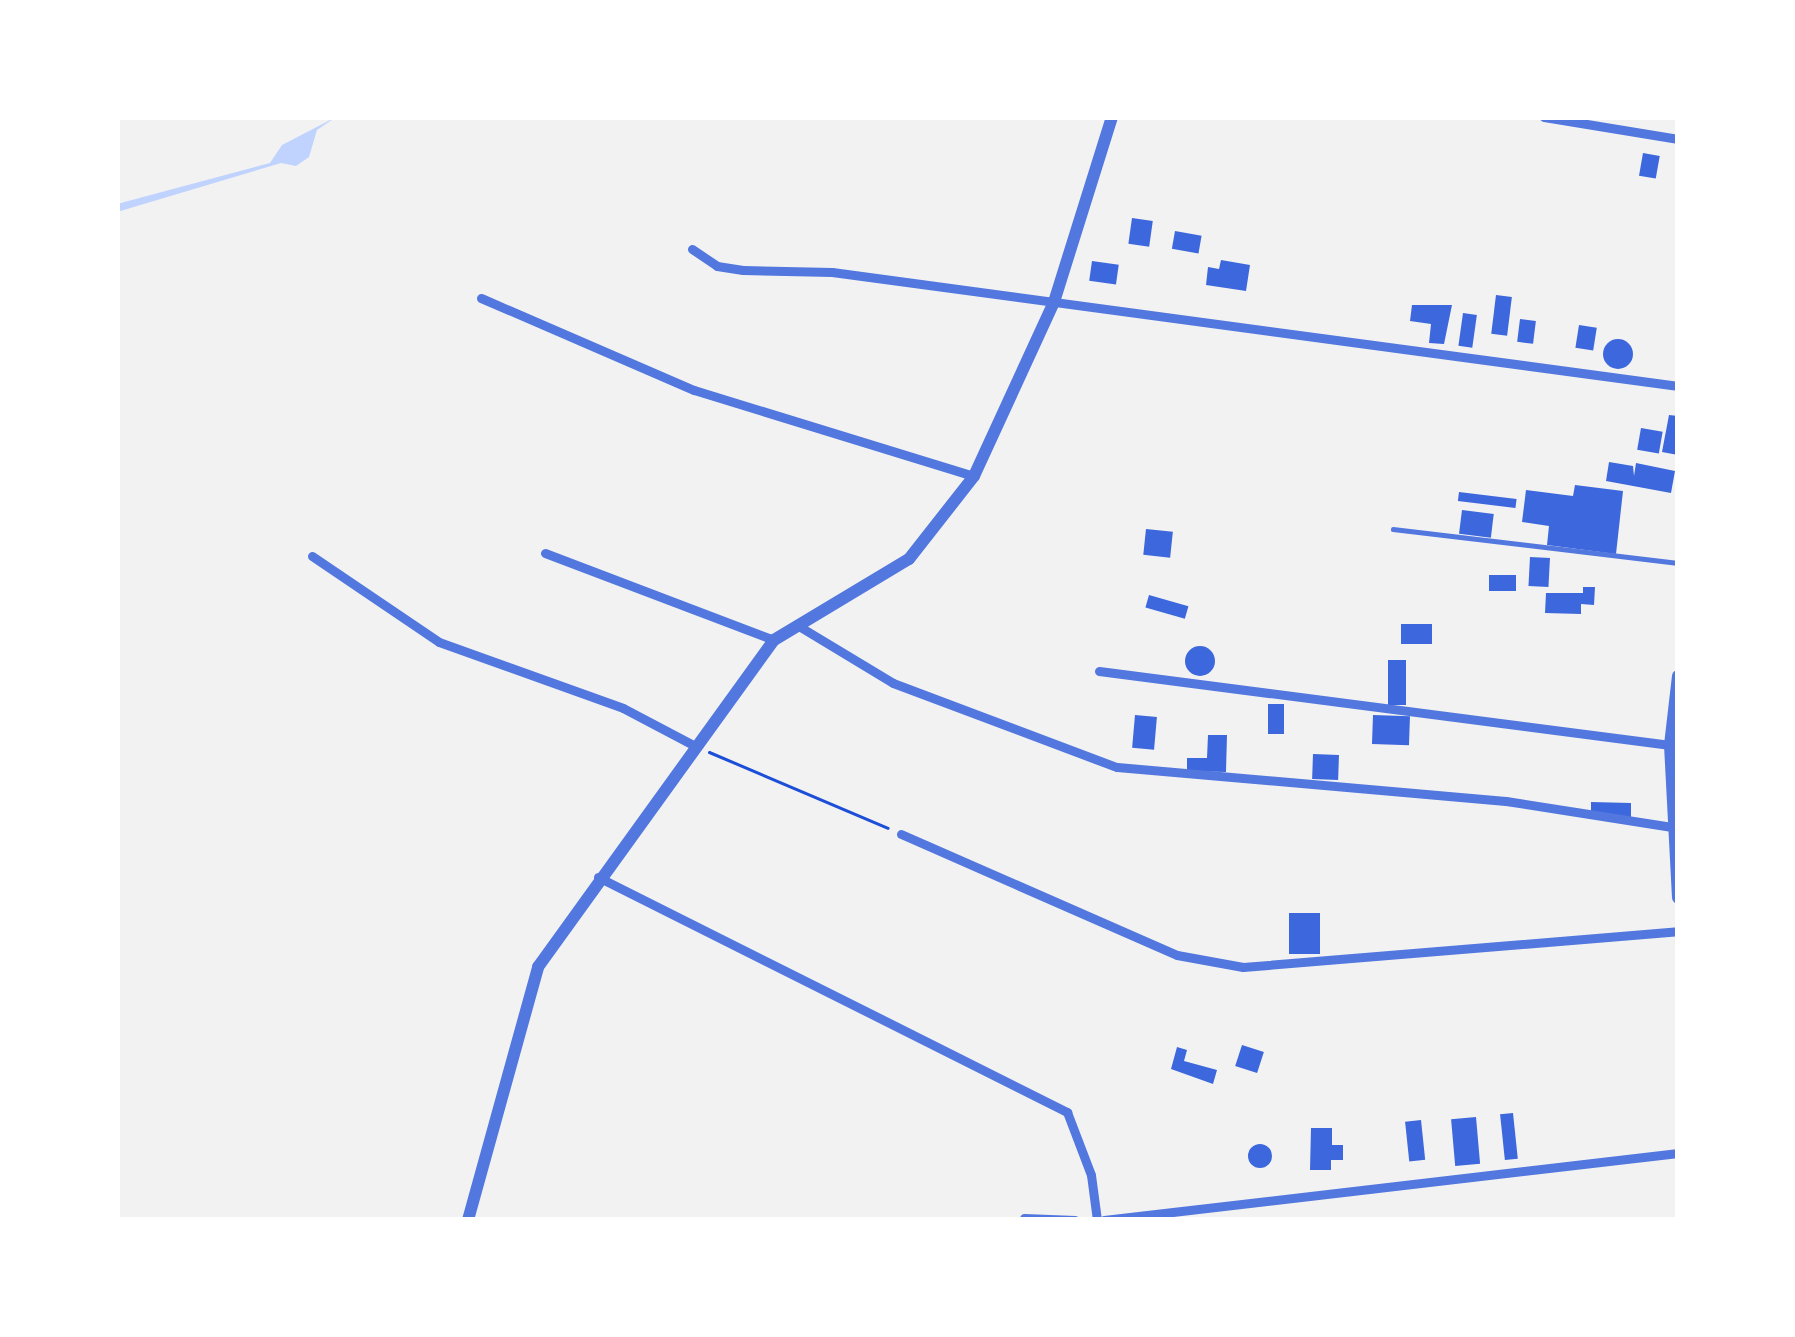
<!DOCTYPE html>
<style>
body{margin:0}
#map{position:relative;width:1795px;height:1337px;overflow:hidden;background:#f2f2f2;font-family:Figtree,sans-serif}
div>[style]{position:absolute}
[style*='--x']{left:calc(var(--x)*1px);top:calc(var(--y)*1px);width:calc(var(--w)*1px);rotate:calc(var(--a)*1deg)}
.water>*{inset:0;background:#bfd3fe}
.building>*{inset:0;background:#3d67dc;transform-origin:0 0}
.round{border-radius:50%}
.path>*{height:3px;margin:-1.5px;padding:0 1.5px;transform-origin:1.5px;border-radius:1.5px;background:#1d4ed8}
.service>*{height:4.5px;margin:-2.25px;padding:0 2.25px;transform-origin:2.25px;border-radius:2.25px;background:#5277de}
.minor>*{height:9px;margin:-4.5px;padding:0 4.5px;transform-origin:4.5px;border-radius:4.5px;background:#5277de}
.tertiary>*{height:12px;margin:-6px;padding:0 6px;transform-origin:6px;border-radius:6px;background:#5277de}
span{translate:-50% -50%;white-space:nowrap;text-align:center;line-height:1.15;-webkit-text-stroke:12px #fff;paint-order:stroke}
.frame{position:absolute;inset:0;border:120px solid #fff;pointer-events:none}
</style>
<div id="map">
<div class="water">
<i style="clip-path:polygon(336px 117px,317px 130px,309px 157px,296px 166px,281px 163px,117px 212px,117px 204px,270px 163px,282px 145px)"></i>
</div>
<div class="building">
<i style="left:1643px;top:153px;width:17px;height:23px;rotate:10deg"></i>
<i style="left:1132px;top:218px;width:21px;height:26px;rotate:8deg"></i>
<i style="left:1175px;top:231px;width:27px;height:18px;rotate:10deg"></i>
<i style="clip-path:polygon(1221px 260px,1250px 265px,1246px 291px,1206px 285px,1208px 267px,1219px 269px)"></i>
<i style="left:1092px;top:261px;width:27px;height:20px;rotate:8deg"></i>
<i style="left:1496px;top:295px;width:16px;height:39px;rotate:7deg"></i>
<i style="clip-path:polygon(1412px 305px,1452px 305px,1444px 344px,1429px 343px,1431px 324px,1410px 321px)"></i>
<i style="left:1463px;top:313px;width:14px;height:33px;rotate:8deg"></i>
<i style="left:1520px;top:319px;width:16px;height:23px;rotate:7deg"></i>
<i style="left:1579px;top:325px;width:18px;height:23px;rotate:9deg"></i>
<i class="round" style="left:1603px;top:339px;width:30px;height:30px"></i>
<i style="clip-path:polygon(1669px 415px,1678px 416px,1678px 455px,1662px 452px)"></i>
<i style="left:1641px;top:428px;width:22px;height:22px;rotate:10deg"></i>
<i style="clip-path:polygon(1609px 462px,1633px 466px,1634px 476px,1636px 463px,1675px 471px,1671px 493px,1606px 481px)"></i>
<i style="clip-path:polygon(1575px 485px,1623px 491px,1616px 554px,1547px 545px,1549px 526px,1522px 522px,1526px 490px,1573px 496px)"></i>
<i style="left:1459px;top:492px;width:58px;height:9px;rotate:7deg"></i>
<i style="left:1462px;top:510px;width:32px;height:24px;rotate:7deg"></i>
<i style="left:1146px;top:529px;width:27px;height:26px;rotate:6deg"></i>
<i style="left:1530px;top:557px;width:20px;height:29px;rotate:3deg"></i>
<i style="left:1489px;top:575px;width:27px;height:16px"></i>
<i style="clip-path:polygon(1583px 587px,1595px 587px,1594px 605px,1581px 604px,1581px 614px,1545px 613px,1546px 593px,1583px 593px)"></i>
<i style="left:1149px;top:595px;width:41px;height:13px;rotate:16deg"></i>
<i style="left:1401px;top:624px;width:31px;height:20px"></i>
<i class="round" style="left:1185px;top:646px;width:30px;height:30px"></i>
<i style="left:1388px;top:660px;width:18px;height:45px"></i>
<i style="left:1268px;top:704px;width:16px;height:30px"></i>
<i style="left:1135px;top:715px;width:22px;height:33px;rotate:5deg"></i>
<i style="left:1373px;top:715px;width:37px;height:29px;rotate:2deg"></i>
<i style="clip-path:polygon(1208px 735px,1227px 735px,1226px 772px,1187px 771px,1187px 758px,1207px 758px)"></i>
<i style="left:1313px;top:754px;width:26px;height:25px;rotate:2deg"></i>
<i style="clip-path:polygon(1591px 802px,1631px 803px,1631px 817px,1591px 814px)"></i>
<i style="left:1289px;top:913px;width:31px;height:41px"></i>
<i style="left:1242px;top:1045px;width:23px;height:22px;rotate:18deg"></i>
<i style="clip-path:polygon(1177px 1047px,1187px 1050px,1184px 1061px,1217px 1070px,1213px 1084px,1171px 1069px)"></i>
<i style="left:1513px;top:1113px;width:46px;height:13px;rotate:84deg"></i>
<i style="left:1476px;top:1117px;width:47px;height:25px;rotate:85deg"></i>
<i style="left:1421px;top:1120px;width:40px;height:16px;rotate:84deg"></i>
<i style="clip-path:polygon(1311px 1128px,1332px 1128px,1332px 1145px,1343px 1145px,1343px 1160px,1331px 1160px,1331px 1170px,1310px 1170px)"></i>
<i class="round" style="left:1248px;top:1144px;width:24px;height:24px"></i>
</div>
<div class="path">
<i style="--x:709;--y:752;--w:194;--a:23"></i>
</div>
<div class="service">
<i style="--x:1393;--y:529;--w:287;--a:6.8"></i>
</div>
<div class="minor">
<i style="--x:1544;--y:117;--w:136;--a:9.3"></i>
<i style="--x:692;--y:249;--w:30;--a:34"></i>
<i style="--x:717;--y:266;--w:26;--a:9"></i>
<i style="--x:743;--y:270;--w:89;--a:1.3"></i>
<i style="--x:832;--y:272;--w:854;--a:7.67"></i>
<i style="--x:481;--y:298;--w:232;--a:23.4"></i>
<i style="--x:694;--y:390;--w:293;--a:17.1"></i>
<i style="--x:545;--y:553;--w:245;--a:20.8"></i>
<i style="--x:312;--y:556;--w:153;--a:34.1"></i>
<i style="--x:439;--y:642;--w:195;--a:19.7"></i>
<i style="--x:623;--y:708;--w:81;--a:27.8"></i>
<i style="--x:797;--y:625;--w:112;--a:31.1"></i>
<i style="--x:893;--y:683;--w:239;--a:20.6"></i>
<i style="--x:1117;--y:767;--w:390;--a:5"></i>
<i style="--x:1506;--y:801;--w:168;--a:8.9"></i>
<i style="--x:1099;--y:671;--w:576;--a:7.38"></i>
<i style="--x:901;--y:834;--w:301;--a:23.7"></i>
<i style="--x:1177;--y:955;--w:67;--a:10.3"></i>
<i style="--x:1243;--y:967;--w:436;--a:-4.7"></i>
<i style="--x:598;--y:877;--w:525;--a:26.61"></i>
<i style="--x:1067;--y:1112;--w:67;--a:69.1"></i>
<i style="--x:1091;--y:1175;--w:45;--a:82.4"></i>
<i style="--x:1024;--y:1218;--w:51;--a:2.2"></i>
<i style="--x:1104;--y:1220;--w:578;--a:-6.66"></i>
</div>
<div class="tertiary">
<i style="--x:1678;--y:676;--w:69;--a:96.6"></i>
<i style="--x:1670;--y:745;--w:153;--a:87"></i>
<i style="--x:468;--y:1220;--w:263;--a:-74.5"></i>
<i style="--x:538;--y:967;--w:403;--a:-54.2"></i>
<i style="--x:774;--y:640;--w:157;--a:-31"></i>
<i style="--x:909;--y:559;--w:105;--a:-51.9"></i>
<i style="--x:974;--y:476;--w:192;--a:-65.3"></i>
<i style="--x:1054;--y:302;--w:194;--a:-72.6"></i>
</div>
<div class="frame"></div>
</div>
